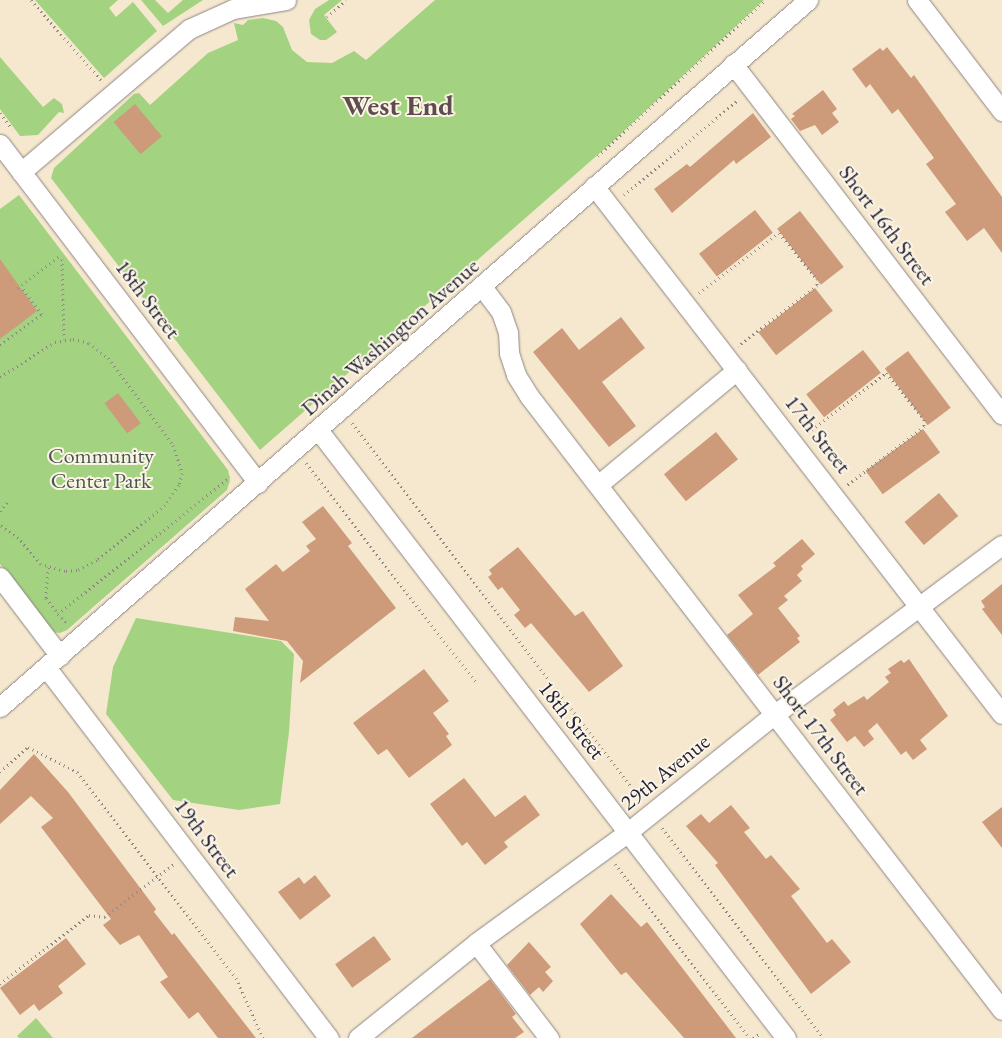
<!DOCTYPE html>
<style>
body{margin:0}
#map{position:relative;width:1002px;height:1038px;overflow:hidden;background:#f6e8ce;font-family:"EB Garamond",serif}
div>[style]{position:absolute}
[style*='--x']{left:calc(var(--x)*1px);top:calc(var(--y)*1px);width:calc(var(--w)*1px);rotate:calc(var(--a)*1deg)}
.green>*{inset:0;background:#a3d381}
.building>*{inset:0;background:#cd9a7a;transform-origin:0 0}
.path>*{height:3px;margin-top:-1.5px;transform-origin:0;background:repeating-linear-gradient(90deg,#8c8584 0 1px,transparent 0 5px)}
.roads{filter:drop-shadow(0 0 1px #8c8584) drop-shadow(0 0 1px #8c8584)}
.minor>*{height:19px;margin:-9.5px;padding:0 9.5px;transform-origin:9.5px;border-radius:9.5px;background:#fff}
span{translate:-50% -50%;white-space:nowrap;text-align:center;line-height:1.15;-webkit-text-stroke:4px #fcf5e5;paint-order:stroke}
.street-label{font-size:22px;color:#22223b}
.park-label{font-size:22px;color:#495750}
.district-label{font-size:28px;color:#5e4c51;font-weight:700}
</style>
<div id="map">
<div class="green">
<i style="clip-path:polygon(35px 0,118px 0,109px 8px,116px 17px,133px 2px,157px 31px,104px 78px)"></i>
<i style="clip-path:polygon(141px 0,155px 0,168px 13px,183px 0,203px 0,163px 26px)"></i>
<i style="clip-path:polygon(329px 0,342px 0,324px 15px,337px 32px,326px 40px,320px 40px,311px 34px,309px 20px,315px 9px)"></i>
<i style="clip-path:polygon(435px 0,764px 0,609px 145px,260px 450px,51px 178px,54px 168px,134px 94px,139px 93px,150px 105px,208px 53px,238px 40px,234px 23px,243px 25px,248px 20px,263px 18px,276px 21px,283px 27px,292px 50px,307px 62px,332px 63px,354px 51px,366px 60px)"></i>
<i style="clip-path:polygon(0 57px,43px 107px,54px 98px,62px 104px,64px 113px,59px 112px,38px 135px,20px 136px,0 109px)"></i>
<i style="clip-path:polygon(19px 195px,228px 470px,230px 480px,227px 490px,67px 630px,60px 633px,52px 632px,0 564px,0 209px)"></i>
<i style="clip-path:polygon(136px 618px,281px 641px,294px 654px,289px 732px,280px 804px,239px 810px,173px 800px,106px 714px,113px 667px)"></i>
<i style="clip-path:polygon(36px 1018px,53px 1038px,19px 1038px,17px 1036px)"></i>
</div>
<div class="building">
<i style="clip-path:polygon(887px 47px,911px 78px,914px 75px,1002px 197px,1002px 253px,984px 228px,967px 241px,945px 212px,956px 204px,926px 164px,934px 158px,898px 109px,892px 114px,870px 84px,866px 88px,852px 69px,880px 48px,883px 51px)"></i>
<i style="clip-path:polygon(823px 90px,837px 109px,832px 113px,839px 122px,822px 135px,815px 125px,800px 131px,791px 119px,795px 116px,792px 114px)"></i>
<i style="left:135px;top:104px;width:42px;height:28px;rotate:50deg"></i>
<i style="clip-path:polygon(753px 113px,771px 137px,736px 164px,734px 160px,672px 213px,654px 189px,687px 164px,690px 167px)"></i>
<i style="left:755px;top:210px;width:29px;height:71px;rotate:52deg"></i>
<i style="left:800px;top:211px;width:71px;height:29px;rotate:52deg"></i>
<i style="clip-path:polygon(0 259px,37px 311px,0 339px)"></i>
<i style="left:815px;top:288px;width:29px;height:72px;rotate:52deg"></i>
<i style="clip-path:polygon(621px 317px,645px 348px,602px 382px,636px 426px,609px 447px,533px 352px,562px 328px,579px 350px)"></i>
<i style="left:863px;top:350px;width:29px;height:72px;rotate:52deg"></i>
<i style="left:908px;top:351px;width:71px;height:29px;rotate:53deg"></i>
<i style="left:118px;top:393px;width:38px;height:17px;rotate:53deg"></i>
<i style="left:923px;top:429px;width:29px;height:71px;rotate:54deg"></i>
<i style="left:716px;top:432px;width:35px;height:67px;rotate:51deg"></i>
<i style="left:939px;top:493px;width:30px;height:45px;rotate:50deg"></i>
<i style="clip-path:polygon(323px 506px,352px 543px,348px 546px,396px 608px,300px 683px,303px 661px,287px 641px,233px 631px,235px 617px,269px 621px,245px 589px,276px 564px,283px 572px,310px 551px,306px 546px,316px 539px,302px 522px)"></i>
<i style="clip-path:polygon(802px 539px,815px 554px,801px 566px,803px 569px,797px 575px,802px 581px,784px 596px,788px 600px,778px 608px,800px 636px,797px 638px,800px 642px,758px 675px,727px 635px,753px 614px,738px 595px,776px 566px,773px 563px)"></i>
<i style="clip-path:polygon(518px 547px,575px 616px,583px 611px,623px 666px,589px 692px,531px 623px,525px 628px,514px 615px,520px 610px,502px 587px,498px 590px,488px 577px,492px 574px,489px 570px)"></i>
<i style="clip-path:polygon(1002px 584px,1002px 635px,982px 609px,985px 607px,981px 601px)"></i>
<i style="clip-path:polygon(909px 659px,948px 716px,920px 740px,927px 749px,913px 760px,906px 751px,901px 755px,877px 723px,868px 731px,874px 739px,864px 747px,855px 736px,847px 742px,830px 720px,836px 715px,833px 710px,844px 701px,848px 706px,864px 696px,867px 700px,889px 682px,885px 677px,891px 673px,888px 669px,901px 660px,904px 663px)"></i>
<i style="clip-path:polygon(424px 669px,449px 701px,433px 713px,449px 734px,446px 736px,452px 745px,409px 778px,387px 749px,378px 755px,353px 723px)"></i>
<i style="clip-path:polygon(34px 754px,68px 792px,156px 909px,154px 912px,172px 935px,174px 933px,256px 1038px,218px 1038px,198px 1012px,189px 1019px,160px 982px,168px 977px,139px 935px,120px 945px,103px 925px,111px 919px,41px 827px,53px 818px,31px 796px,0 824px,0 790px)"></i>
<i style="clip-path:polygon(464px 778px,495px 817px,525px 795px,540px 815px,504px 842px,508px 847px,485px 865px,467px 842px,462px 846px,430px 804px)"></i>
<i style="clip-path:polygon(731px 805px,750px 828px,744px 832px,766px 859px,771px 855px,800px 889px,791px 896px,827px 943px,832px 939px,851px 962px,811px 994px,715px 865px,718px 863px,686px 826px,701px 814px,709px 823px)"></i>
<i style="clip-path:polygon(1002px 807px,1002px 848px,982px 822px)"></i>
<i style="clip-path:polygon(315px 875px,331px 896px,300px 920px,278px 892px,299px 877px,304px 884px)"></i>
<i style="clip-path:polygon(611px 894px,641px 927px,647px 922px,736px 1038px,684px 1038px,626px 972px,621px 975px,580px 924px)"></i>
<i style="left:374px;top:936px;width:29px;height:48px;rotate:54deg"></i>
<i style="clip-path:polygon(66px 938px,86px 964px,58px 986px,63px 993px,39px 1011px,34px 1004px,20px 1015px,0 988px)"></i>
<i style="clip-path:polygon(529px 942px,551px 967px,545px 972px,553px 981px,543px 992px,539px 987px,530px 995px,507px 965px)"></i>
<i style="clip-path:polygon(490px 979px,516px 1014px,512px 1017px,524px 1032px,515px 1038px,412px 1038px)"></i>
</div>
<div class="path">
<i style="--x:31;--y:0;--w:106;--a:48.8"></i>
<i style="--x:327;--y:17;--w:25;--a:-42"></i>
<i style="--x:0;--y:113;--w:20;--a:53"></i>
<i style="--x:598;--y:156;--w:229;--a:-43"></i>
<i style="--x:624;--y:195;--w:148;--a:-39.8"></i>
<i style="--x:62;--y:259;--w:80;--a:88.6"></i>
<i style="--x:18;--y:288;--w:54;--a:-37.5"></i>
<i style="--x:699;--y:293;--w:100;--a:-36.9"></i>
<i style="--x:779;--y:233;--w:60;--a:50.4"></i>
<i style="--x:817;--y:279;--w:6;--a:90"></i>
<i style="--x:817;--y:285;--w:100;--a:142.3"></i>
<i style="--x:0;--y:345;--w:52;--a:-36.4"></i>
<i style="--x:42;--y:314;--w:35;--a:-127"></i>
<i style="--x:0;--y:377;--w:65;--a:-32.5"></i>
<i style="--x:55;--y:342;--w:18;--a:-9"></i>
<i style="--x:73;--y:339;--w:16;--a:14"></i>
<i style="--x:89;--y:343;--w:24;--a:38"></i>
<i style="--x:108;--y:358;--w:109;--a:53.2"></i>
<i style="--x:173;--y:445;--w:29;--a:72"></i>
<i style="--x:182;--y:473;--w:12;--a:104"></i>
<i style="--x:179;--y:485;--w:24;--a:125"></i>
<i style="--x:165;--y:505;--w:87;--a:141"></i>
<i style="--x:97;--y:560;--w:22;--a:153"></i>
<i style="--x:77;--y:570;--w:12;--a:175"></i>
<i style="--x:65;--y:571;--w:25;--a:-164"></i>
<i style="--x:41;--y:564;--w:35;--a:-131"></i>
<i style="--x:18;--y:538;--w:22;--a:-144"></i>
<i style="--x:352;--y:423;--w:474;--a:52.5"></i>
<i style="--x:808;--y:433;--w:98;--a:-37.6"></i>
<i style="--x:886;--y:373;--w:60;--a:50.4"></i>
<i style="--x:924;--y:419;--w:7;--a:90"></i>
<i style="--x:924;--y:426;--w:97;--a:142.5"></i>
<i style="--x:306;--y:463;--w:276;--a:52.2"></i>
<i style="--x:0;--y:511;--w:14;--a:-51"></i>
<i style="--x:48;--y:567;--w:31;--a:94"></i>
<i style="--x:46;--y:598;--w:20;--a:53"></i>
<i style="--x:58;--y:614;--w:220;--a:-38.5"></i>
<i style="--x:58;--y:614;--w:13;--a:48"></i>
<i style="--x:0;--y:772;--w:38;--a:-42"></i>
<i style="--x:28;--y:747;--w:55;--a:27"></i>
<i style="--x:77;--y:772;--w:260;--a:52.3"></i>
<i style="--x:236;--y:978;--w:66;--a:65.8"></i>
<i style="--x:662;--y:828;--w:265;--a:52.4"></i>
<i style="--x:615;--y:864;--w:220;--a:52.2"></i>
<i style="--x:0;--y:984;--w:113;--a:-37.8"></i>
<i style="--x:89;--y:915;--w:16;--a:7"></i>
<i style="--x:105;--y:917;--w:87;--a:-37.5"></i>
<i style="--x:753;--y:1038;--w:9;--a:-32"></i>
</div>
<div class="roads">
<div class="minor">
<i style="--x:917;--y:0;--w:140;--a:52.6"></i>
<i style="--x:733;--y:64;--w:442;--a:52.5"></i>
<i style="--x:0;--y:144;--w:426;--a:52.7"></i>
<i style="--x:21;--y:172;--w:221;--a:-40.4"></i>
<i style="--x:189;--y:29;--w:48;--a:-24.4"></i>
<i style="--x:233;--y:9;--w:54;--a:-9.6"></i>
<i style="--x:594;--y:186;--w:667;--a:52.31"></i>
<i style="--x:483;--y:288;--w:30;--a:53"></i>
<i style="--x:501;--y:312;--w:21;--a:71"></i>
<i style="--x:508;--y:332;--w:21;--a:87"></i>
<i style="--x:509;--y:353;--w:23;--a:72"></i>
<i style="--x:516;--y:375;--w:25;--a:58"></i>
<i style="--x:529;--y:396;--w:775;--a:52.39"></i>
<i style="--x:319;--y:431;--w:766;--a:52.43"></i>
<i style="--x:599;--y:484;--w:179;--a:-39.6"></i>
<i style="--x:0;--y:577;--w:99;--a:52.8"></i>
<i style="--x:46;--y:667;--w:467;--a:52.7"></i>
<i style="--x:0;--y:707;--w:1074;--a:-41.19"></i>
<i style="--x:476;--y:943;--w:120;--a:52.5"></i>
<i style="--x:358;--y:1038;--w:151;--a:-38.8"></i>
<i style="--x:476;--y:943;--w:188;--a:-36.1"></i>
<i style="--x:628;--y:832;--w:189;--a:-38.8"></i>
<i style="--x:775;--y:714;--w:283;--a:-36.7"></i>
</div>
</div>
<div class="street-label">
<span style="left:887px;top:225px;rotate:53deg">Short 16th Street</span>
<span style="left:148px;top:299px;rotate:53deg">18th Street</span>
<span style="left:390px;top:337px;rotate:-41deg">Dinah Washington Avenue</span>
<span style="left:818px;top:434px;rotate:52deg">17th Street</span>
<span style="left:572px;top:720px;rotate:52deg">18th Street</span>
<span style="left:821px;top:735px;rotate:53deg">Short 17th Street</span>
<span style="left:665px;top:772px;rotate:-39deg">29th Avenue</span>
<span style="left:207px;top:838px;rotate:53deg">19th Street</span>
</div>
<div class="park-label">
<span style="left:101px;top:468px">Community<br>Center Park</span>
</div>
<div class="district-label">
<span style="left:398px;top:105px">West End</span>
</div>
</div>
